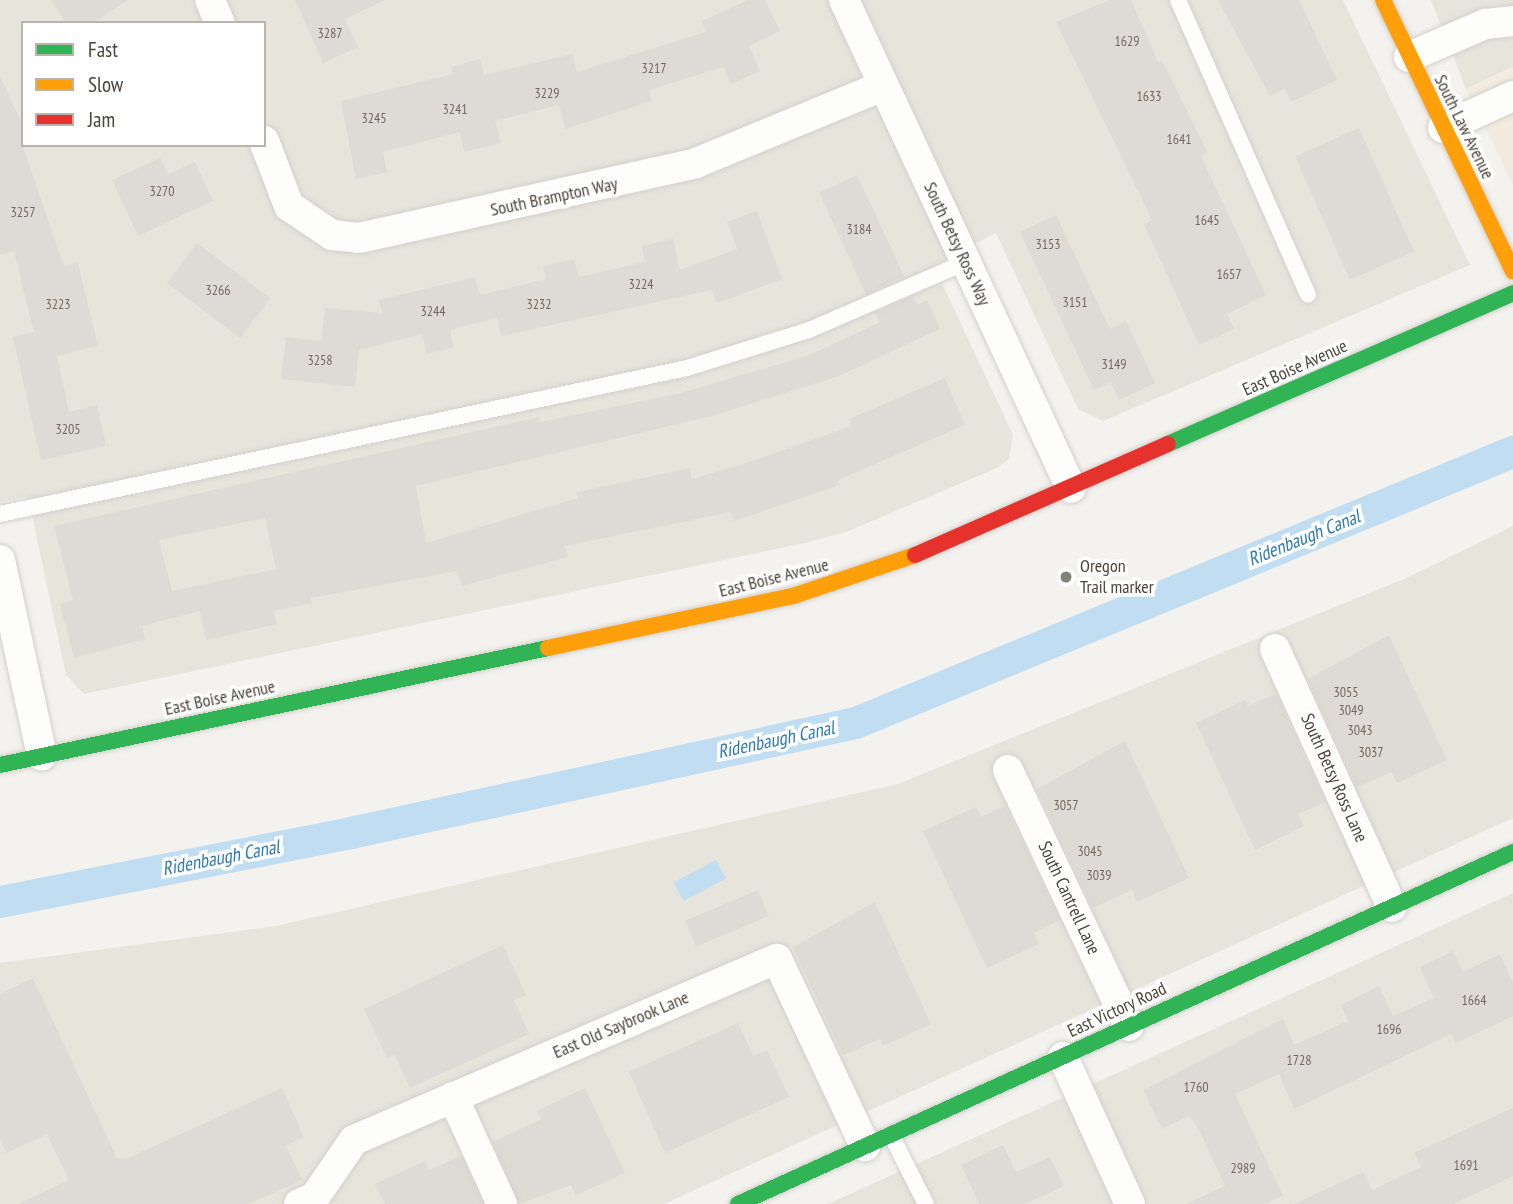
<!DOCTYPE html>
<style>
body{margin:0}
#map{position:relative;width:1513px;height:1204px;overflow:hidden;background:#f4f2ee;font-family:"PT Sans Narrow",sans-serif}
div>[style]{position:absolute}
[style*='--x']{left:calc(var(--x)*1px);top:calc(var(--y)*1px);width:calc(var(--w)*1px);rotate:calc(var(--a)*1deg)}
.residential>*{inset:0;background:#e7e4dc}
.commercial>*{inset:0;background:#f3ebdf}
.water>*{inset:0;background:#c0ddf1;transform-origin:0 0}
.canal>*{height:32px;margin:-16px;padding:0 16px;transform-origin:16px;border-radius:16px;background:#c0ddf1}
.building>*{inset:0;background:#dedbd6;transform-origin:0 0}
.roads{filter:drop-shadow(0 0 2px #d2d0cb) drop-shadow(0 0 2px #d2d0cb)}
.lane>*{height:16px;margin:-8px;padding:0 8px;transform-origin:8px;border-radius:8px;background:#fdfdfc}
.street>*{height:30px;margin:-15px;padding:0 15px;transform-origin:15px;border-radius:15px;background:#fdfdfc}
.fast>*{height:16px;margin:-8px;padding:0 8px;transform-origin:8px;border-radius:8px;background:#30b455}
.slow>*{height:16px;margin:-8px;padding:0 8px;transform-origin:8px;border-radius:8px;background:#ff9f0a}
.jam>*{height:16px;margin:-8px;padding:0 8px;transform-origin:8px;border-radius:8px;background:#e5322d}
.dots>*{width:19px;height:19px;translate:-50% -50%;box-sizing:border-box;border:4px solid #fff;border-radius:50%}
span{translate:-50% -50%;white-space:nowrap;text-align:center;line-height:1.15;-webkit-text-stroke:7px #fff;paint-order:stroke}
.number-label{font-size:14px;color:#706a61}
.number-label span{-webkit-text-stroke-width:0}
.street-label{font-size:18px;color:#4b4439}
.poi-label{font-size:18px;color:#4b4439}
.left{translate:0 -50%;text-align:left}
.water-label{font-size:19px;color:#2e7ab2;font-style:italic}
.legend{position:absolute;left:21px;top:21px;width:245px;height:126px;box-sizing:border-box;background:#fff;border:2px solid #b7b4b0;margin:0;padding:9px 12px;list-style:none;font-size:21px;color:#4b4439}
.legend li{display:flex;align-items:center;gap:14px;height:35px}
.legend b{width:35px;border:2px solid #b7b4b0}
</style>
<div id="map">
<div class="residential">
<i style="clip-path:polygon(evenodd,0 0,1343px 0,1470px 265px,1103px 421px,1078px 409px,996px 233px,934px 266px,1013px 435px,1009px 459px,997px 468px,846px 532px,805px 543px,84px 694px,66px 675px,28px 497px,0 502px,0 0,23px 23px,264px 23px,264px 145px,23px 145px,23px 23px)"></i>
<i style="clip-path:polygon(1431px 0,1513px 0,1513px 67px,1466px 89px)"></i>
<i style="clip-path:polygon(1513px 526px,1513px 818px,664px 1204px,0 1204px,0 963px,276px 926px,898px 784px,1404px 579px)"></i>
<i style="clip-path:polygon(1513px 893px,1513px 1204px,828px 1204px,923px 1161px)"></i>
</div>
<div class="commercial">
<i style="clip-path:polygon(1513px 67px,1513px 186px,1466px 89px)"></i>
</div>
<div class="water">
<i style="left:716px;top:860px;width:21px;height:48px;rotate:62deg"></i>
</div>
<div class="canal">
<i style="--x:0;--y:902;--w:358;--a:-11.1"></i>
<i style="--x:351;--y:833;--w:517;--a:-12.29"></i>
<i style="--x:856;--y:723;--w:711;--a:-22.42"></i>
</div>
<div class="building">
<i style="clip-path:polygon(51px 0,128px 0,93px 23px,66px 23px)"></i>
<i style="clip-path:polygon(295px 0,385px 0,345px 19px,358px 47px,323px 63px)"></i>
<i style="clip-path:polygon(748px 0,765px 0,780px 31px,749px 46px,760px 71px,731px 84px,723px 67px,649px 90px,652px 101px,565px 129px,559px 105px,495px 121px,501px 143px,464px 152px,460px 132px,383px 152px,387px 172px,356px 179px,341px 101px,453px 74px,451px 67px,480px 59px,484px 75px,572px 54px,577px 72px,706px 32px,702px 21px)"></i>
<i style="clip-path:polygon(1110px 0,1131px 0,1158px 62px,1162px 60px,1208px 153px,1201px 156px,1266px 295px,1227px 314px,1234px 329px,1199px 345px,1144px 224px,1152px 220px,1056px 22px)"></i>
<i style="clip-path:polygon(1218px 0,1299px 0,1337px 80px,1291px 102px,1285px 89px,1270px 96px)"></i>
<i style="clip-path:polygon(0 76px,23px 126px,23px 147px,64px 266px,78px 263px,98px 346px,57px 356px,69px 412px,97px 405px,106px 446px,41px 460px,13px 337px,34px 332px,14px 251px,0 255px)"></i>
<i style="left:1359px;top:128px;width:135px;height:70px;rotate:66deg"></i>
<i style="clip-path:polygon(160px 158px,168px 174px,195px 162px,213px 201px,138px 236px,112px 180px)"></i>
<i style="left:857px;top:175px;width:112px;height:42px;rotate:65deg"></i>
<i style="clip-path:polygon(757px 211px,782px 279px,717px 303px,712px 290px,501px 336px,497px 318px,450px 330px,454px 347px,427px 354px,422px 334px,359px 350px,355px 387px,281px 379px,286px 337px,321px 341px,325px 308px,382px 313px,379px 300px,475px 277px,480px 295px,546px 279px,543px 266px,574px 259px,579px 277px,645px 262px,642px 246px,673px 239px,680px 270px,737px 249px,727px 222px)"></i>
<i style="clip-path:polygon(1056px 215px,1110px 329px,1126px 321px,1155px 383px,1119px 400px,1111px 382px,1094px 390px,1020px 232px)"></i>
<i style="left:197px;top:243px;width:92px;height:50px;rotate:37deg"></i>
<i style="clip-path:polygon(evenodd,913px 296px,917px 305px,927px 300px,940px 329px,839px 376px,712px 416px,416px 486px,426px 543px,578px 498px,577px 492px,690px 468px,692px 479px,752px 461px,852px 426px,849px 419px,945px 378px,965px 425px,838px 480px,840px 485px,734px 521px,731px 512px,565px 546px,568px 557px,462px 586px,457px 571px,311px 598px,312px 603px,274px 611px,277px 624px,206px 640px,200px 611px,142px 626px,145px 639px,74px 658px,60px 604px,73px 600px,54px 526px,539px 417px,540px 422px,681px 393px,810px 355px,880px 322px,875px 313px,913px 296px,265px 518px,276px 569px,172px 591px,159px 540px,265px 518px)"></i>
<i style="clip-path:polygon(1389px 635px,1447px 760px,1397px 783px,1392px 772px,1357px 787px,1308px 679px)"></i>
<i style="clip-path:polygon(1276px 694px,1325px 802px,1298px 814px,1304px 826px,1255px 850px,1196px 723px,1245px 700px,1248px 706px)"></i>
<i style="clip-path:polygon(1125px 741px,1189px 878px,1137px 902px,1132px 890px,1093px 908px,1037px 789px)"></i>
<i style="clip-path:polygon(1005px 806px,1060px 920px,1034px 933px,1039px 944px,987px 968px,923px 831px,976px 807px,981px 817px)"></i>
<i style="left:758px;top:890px;width:28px;height:79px;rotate:67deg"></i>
<i style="clip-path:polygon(875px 902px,931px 1024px,883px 1046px,880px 1039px,843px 1055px,793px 947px)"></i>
<i style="clip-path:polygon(503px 945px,526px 995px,514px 1000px,529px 1034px,410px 1088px,395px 1055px,387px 1058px,364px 1009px)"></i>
<i style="clip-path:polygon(1453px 951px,1463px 972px,1500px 954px,1513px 983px,1513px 1016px,1456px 1043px,1451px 1034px,1294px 1109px,1279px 1074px,1235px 1094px,1283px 1196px,1265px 1204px,1186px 1204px,1225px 1186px,1197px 1126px,1189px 1116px,1162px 1129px,1143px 1090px,1283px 1019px,1294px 1045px,1348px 1021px,1341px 1005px,1379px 986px,1393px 1016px,1434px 998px,1420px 967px)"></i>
<i style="clip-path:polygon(33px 978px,117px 1158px,126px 1159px,282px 1088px,304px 1137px,286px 1146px,302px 1180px,249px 1204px,18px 1204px,69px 1180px,47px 1134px,6px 1153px,0 1139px,0 994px)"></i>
<i style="clip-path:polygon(738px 1023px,753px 1056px,767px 1050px,789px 1097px,665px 1153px,629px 1072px)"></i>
<i style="clip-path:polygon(585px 1088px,625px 1173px,576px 1195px,571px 1185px,519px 1204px,493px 1142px,541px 1119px,537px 1111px)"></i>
<i style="clip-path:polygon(1513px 1108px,1513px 1176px,1453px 1204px,1294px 1204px,1363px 1172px,1372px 1190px,1421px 1167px,1414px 1153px)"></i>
<i style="clip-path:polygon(1003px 1145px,1016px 1172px,1050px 1157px,1064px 1186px,1025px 1204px,979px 1204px,961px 1165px)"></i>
<i style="clip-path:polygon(461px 1156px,483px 1204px,385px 1204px,375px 1184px,425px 1161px,429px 1170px)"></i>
</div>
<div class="roads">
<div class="lane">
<i style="--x:1178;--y:0;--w:322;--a:66.2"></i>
<i style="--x:0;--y:514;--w:702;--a:-12"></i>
<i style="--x:687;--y:368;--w:128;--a:-17.3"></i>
<i style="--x:809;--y:330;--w:171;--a:-23.4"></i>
<i style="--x:891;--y:1135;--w:77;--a:63.1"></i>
</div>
<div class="street">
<i style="--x:210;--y:0;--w:25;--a:67"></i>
<i style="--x:844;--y:0;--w:538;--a:65.05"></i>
<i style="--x:1409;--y:57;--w:83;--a:-23.5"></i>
<i style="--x:1485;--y:24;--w:28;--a:-6"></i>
<i style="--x:1443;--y:128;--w:77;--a:-24.6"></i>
<i style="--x:264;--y:141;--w:70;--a:69"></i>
<i style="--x:289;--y:206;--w:52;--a:34"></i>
<i style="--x:332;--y:235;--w:27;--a:6"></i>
<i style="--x:359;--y:238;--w:345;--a:-12.5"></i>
<i style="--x:696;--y:163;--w:202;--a:-22.4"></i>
<i style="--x:0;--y:560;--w:200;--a:77.9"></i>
<i style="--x:1275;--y:649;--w:283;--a:65.6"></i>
<i style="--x:1008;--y:770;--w:283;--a:64.7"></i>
<i style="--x:1063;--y:1057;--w:162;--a:65.5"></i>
<i style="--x:453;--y:1097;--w:118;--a:65.4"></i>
<i style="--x:299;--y:1204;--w:16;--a:-22"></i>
<i style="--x:314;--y:1198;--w:70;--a:-55.4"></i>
<i style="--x:354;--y:1140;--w:460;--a:-23.2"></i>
<i style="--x:777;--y:959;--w:207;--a:64.8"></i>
</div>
<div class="fast">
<i style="--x:1168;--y:444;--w:377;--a:-23.6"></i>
<i style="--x:0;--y:765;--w:560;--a:-12.05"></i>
<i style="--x:738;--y:1204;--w:851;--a:-24.43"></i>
</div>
<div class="slow">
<i style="--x:1383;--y:0;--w:301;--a:64.4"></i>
<i style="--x:548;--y:648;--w:250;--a:-12"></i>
<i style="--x:793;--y:596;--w:129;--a:-18.6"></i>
</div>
<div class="jam">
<i style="--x:915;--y:555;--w:276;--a:-23.7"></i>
</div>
</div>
<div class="dots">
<i style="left:1066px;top:577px;background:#868178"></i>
</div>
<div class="number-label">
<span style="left:330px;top:33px">3287</span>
<span style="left:1127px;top:41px">1629</span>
<span style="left:654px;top:68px">3217</span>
<span style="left:547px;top:93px">3229</span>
<span style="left:1149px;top:96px">1633</span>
<span style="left:455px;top:109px">3241</span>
<span style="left:374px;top:118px">3245</span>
<span style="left:1179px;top:139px">1641</span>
<span style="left:162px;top:191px">3270</span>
<span style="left:23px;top:212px">3257</span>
<span style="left:1207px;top:220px">1645</span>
<span style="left:859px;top:229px">3184</span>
<span style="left:1048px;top:244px">3153</span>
<span style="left:1229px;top:274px">1657</span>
<span style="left:641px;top:284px">3224</span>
<span style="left:218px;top:290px">3266</span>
<span style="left:1075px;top:302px">3151</span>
<span style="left:58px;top:304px">3223</span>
<span style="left:539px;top:304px">3232</span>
<span style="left:433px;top:311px">3244</span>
<span style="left:320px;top:360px">3258</span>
<span style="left:1114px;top:364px">3149</span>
<span style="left:68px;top:429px">3205</span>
<span style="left:1346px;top:692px">3055</span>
<span style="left:1351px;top:710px">3049</span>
<span style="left:1360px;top:730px">3043</span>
<span style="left:1371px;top:752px">3037</span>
<span style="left:1066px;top:805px">3057</span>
<span style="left:1090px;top:851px">3045</span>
<span style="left:1099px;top:875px">3039</span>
<span style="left:1474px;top:1000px">1664</span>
<span style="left:1389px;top:1029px">1696</span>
<span style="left:1299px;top:1060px">1728</span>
<span style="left:1196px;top:1087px">1760</span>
<span style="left:1466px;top:1165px">1691</span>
<span style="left:1243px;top:1168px">2989</span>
</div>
<div class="street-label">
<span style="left:1464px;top:127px;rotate:64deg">South Law Avenue</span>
<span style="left:554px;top:197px;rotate:-12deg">South Brampton Way</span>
<span style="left:957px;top:244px;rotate:65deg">South Betsy Ross Way</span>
<span style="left:1295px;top:368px;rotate:-24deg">East Boise Avenue</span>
<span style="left:774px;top:578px;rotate:-14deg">East Boise Avenue</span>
<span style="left:220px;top:698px;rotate:-12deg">East Boise Avenue</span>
<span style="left:1334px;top:778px;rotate:66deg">South Betsy Ross Lane</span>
<span style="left:1069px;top:898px;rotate:65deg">South Cantrell Lane</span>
<span style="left:1117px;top:1010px;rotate:-25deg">East Victory Road</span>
<span style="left:621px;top:1025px;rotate:-23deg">East Old Saybrook Lane</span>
</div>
<div class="poi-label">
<span class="left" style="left:1080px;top:577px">Oregon<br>Trail marker</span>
</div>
<div class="water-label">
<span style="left:1304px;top:538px;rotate:-22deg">Ridenbaugh Canal</span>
<span style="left:776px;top:740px;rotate:-12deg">Ridenbaugh Canal</span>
<span style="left:221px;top:858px;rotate:-11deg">Ridenbaugh Canal</span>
</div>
<ul class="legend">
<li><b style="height:9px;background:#30b455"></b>Fast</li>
<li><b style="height:9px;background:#ff9f0a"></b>Slow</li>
<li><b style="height:9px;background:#e5322d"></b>Jam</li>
</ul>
</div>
